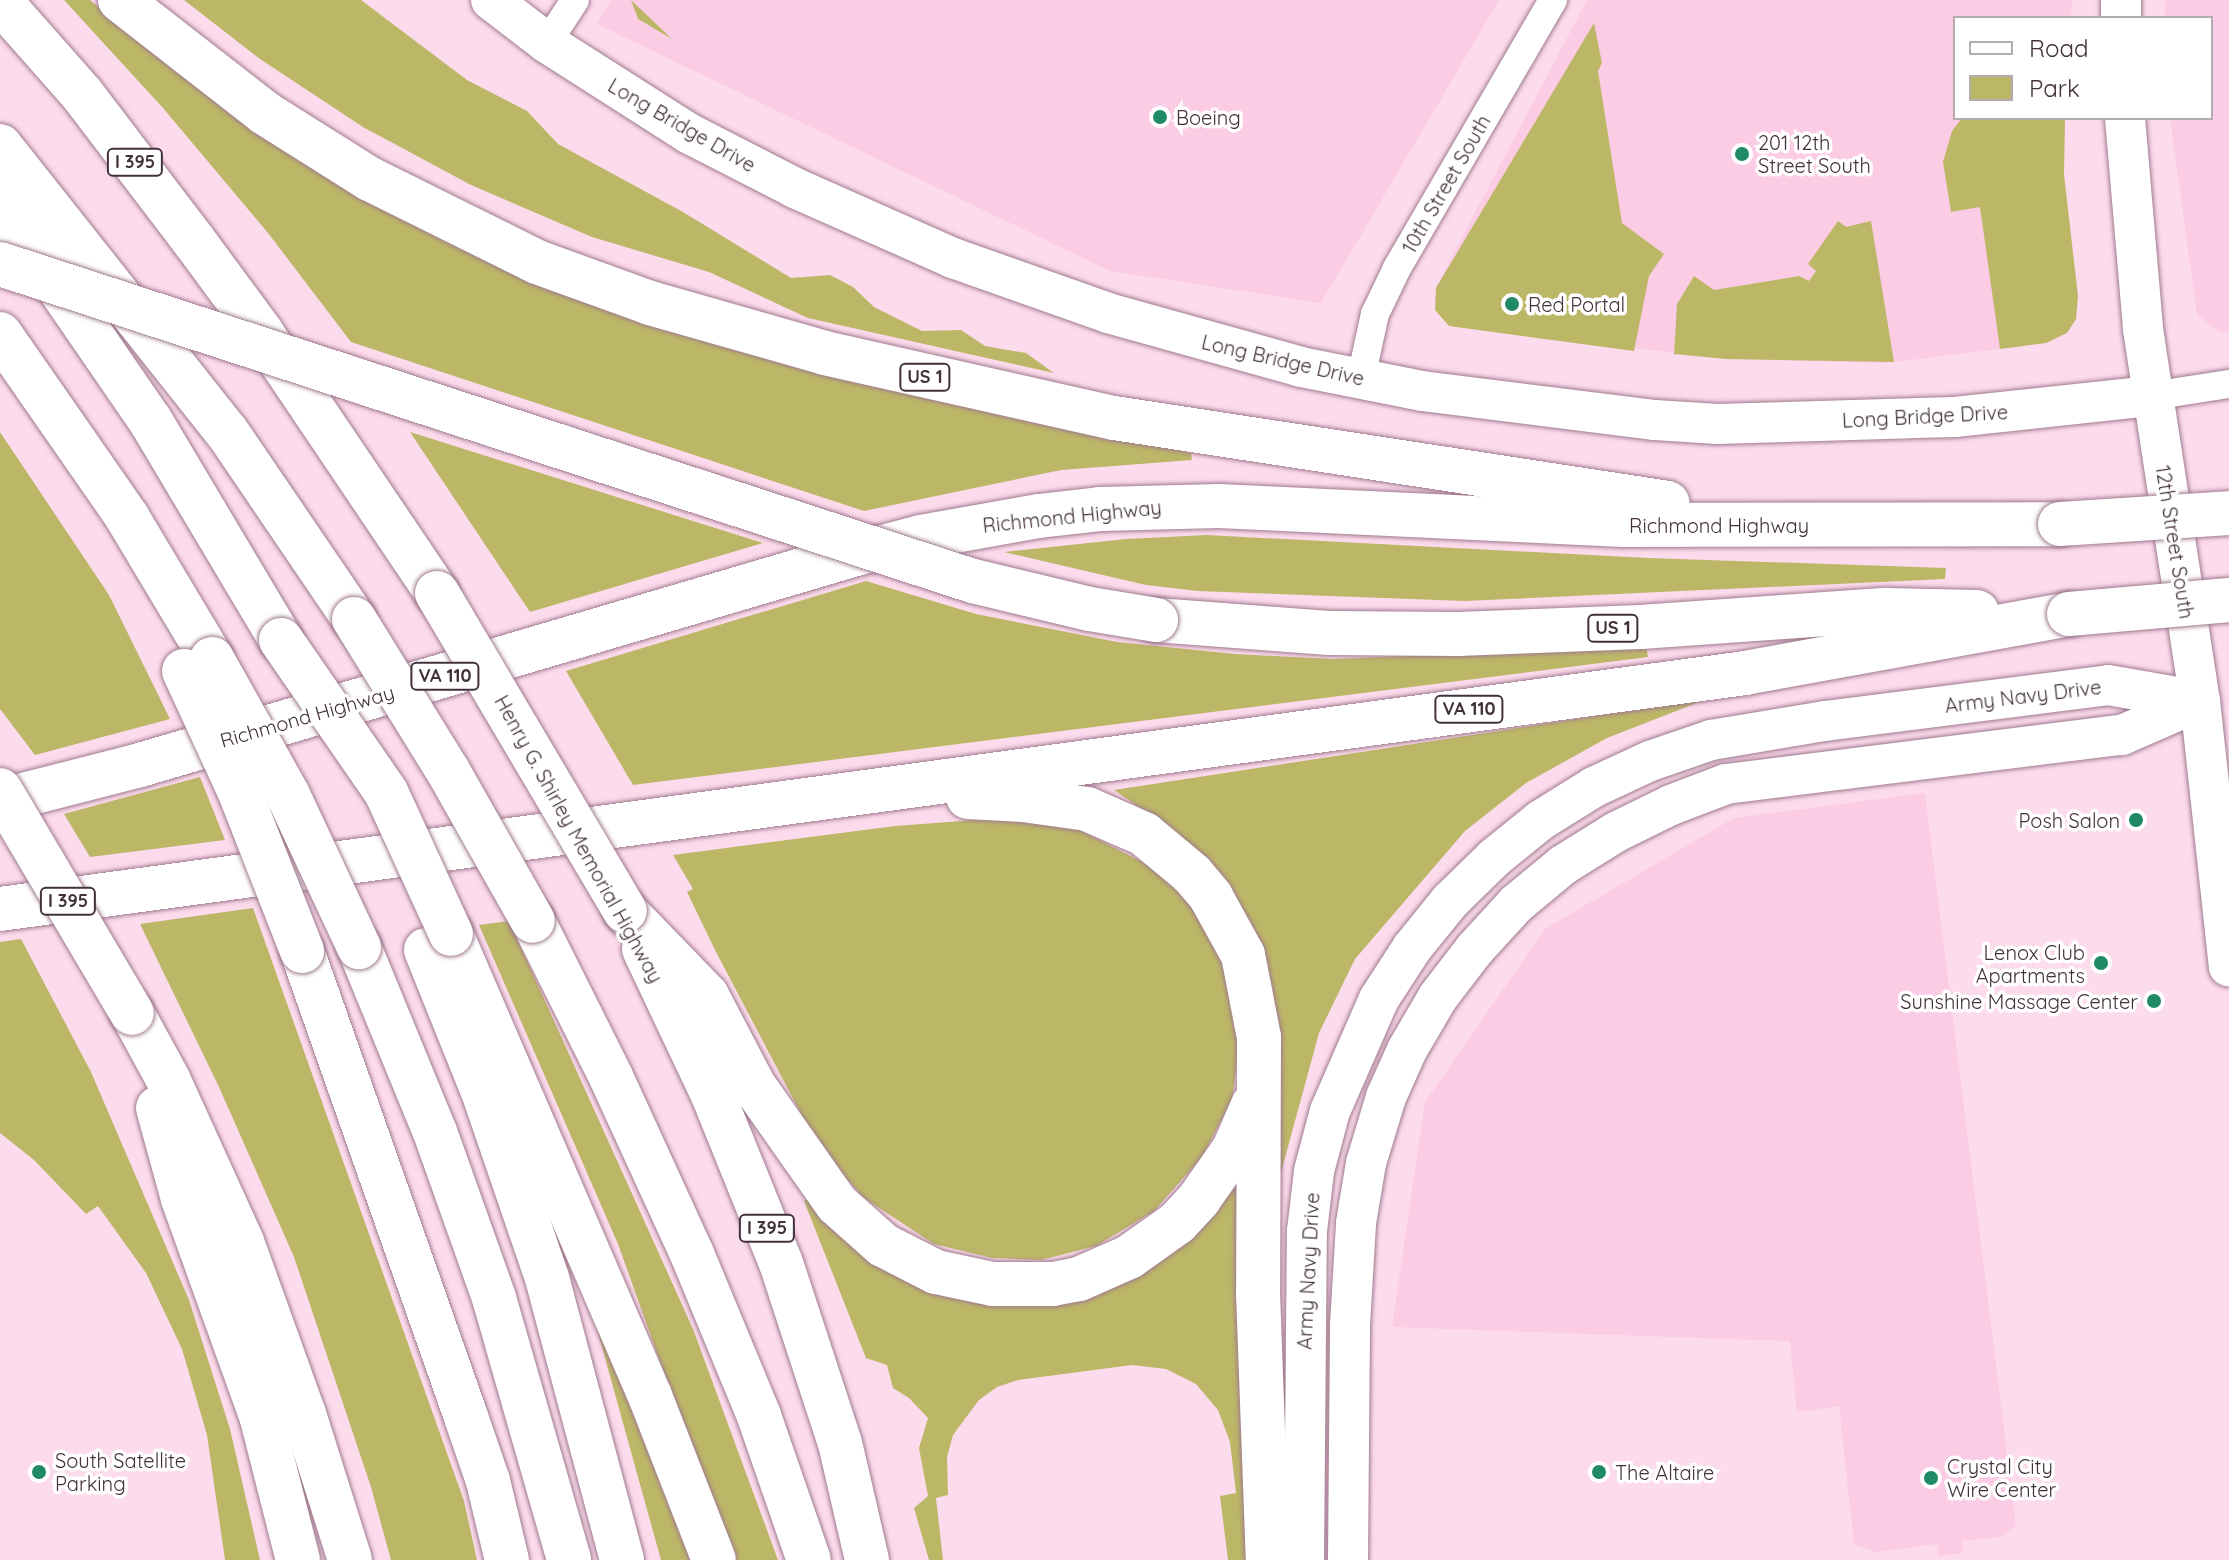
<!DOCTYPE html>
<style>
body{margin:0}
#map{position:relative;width:2229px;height:1560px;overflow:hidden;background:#fcdbec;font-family:Quicksand,sans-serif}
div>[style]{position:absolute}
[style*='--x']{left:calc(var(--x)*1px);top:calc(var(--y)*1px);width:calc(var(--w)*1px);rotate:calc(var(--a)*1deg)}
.built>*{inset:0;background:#fccce5}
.green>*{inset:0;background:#bcb767}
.roads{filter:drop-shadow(0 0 2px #9f7a8e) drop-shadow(0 0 2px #9f7a8e)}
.street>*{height:28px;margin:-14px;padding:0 14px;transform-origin:14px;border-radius:14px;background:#fff}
.secondary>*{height:40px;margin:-20px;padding:0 20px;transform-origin:20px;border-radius:20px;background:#fff}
.highway>*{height:44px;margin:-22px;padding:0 22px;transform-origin:22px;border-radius:22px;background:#fff}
.bridges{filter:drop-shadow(0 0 2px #9f7a8e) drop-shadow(0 0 2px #9f7a8e)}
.highway-bridge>*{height:44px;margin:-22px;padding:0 22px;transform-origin:22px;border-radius:22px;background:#fff}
.dots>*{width:22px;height:22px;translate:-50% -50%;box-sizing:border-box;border:4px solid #fff;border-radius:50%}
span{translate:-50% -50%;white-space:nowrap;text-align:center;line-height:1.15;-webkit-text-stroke:7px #fff;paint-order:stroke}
.shield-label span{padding:2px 6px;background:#fff;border:2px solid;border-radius:6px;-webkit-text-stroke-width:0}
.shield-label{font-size:18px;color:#41313a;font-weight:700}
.poi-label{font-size:20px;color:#41313a}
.left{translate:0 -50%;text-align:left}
.right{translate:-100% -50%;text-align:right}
.street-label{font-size:20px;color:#41313a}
.legend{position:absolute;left:1953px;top:16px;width:260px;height:104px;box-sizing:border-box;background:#fff;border:2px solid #b3adb0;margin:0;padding:10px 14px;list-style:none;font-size:24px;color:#41313a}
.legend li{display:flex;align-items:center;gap:16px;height:40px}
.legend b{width:40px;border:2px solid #b3adb0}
</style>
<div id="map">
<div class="built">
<i style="clip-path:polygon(611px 0,1499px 0,1321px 303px,1110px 271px,597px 24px)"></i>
<i style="clip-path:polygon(1587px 0,2072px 0,2071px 18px,1955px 18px,1955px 118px,2065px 118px,2064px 175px,2078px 296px,2076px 319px,2067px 333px,2046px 343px,1887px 363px,1726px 359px,1449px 326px,1435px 310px,1436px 287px)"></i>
<i style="clip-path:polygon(2166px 0,2229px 0,2229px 331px,2220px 332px,2197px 315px,2170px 118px,2211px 118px,2211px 18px,2164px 18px)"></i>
<i style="clip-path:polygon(1925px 793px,2016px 1526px,2000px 1537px,1962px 1541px,1963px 1553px,1939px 1556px,1937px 1544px,1876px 1552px,1854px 1544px,1839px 1406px,1797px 1412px,1790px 1341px,1392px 1327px,1425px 1102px,1545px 929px,1734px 818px)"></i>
</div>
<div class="green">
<i style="clip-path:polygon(64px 0,90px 0,177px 73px,271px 139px,411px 223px,1068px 429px,1191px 453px,1192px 460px,1061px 470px,864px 511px,351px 342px,268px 233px,163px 108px)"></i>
<i style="clip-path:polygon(184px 0,361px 0,467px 80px,527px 111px,558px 144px,683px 212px,791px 278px,830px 275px,853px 287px,874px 307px,922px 331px,961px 330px,985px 346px,1026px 353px,1054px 373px,808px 318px,709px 272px,592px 237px,471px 185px,363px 127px,260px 59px)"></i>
<i style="clip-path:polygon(631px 0,672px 39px,638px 19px)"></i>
<i style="clip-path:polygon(1594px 23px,1602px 63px,1598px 71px,1622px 223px,1664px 254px,1649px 276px,1634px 351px,1449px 326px,1435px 310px,1436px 288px)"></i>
<i style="clip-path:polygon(1962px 118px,2065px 118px,2064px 175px,2078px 296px,2076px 319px,2067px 333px,2046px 343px,2000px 349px,1980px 207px,1951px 212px,1943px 162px,1952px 131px)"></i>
<i style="clip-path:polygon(1838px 221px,1846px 227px,1871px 221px,1894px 362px,1726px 359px,1674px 354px,1677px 304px,1694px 276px,1714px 290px,1799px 276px,1809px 281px,1816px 271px,1808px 264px)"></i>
<i style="clip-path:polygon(0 432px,109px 595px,170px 719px,35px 755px,0 709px)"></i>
<i style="clip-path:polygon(410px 432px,763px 543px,530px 612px)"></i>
<i style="clip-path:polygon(1207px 535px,1648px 558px,1946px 568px,1945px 579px,1465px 601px,1198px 591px,1146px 585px,1004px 552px,1126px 539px)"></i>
<i style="clip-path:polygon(866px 581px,976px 614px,1117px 642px,1235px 654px,1333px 659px,1646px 646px,1648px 657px,633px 785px,566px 671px)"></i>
<i style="clip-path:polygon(1707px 699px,1607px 738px,1526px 783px,1465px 831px,1355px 959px,1319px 1033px,1277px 1187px,1277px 1025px,1272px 984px,1257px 939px,1171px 829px,1114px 790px)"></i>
<i style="clip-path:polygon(200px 777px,225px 840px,90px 857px,64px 814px)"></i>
<i style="clip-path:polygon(1002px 818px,1078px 829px,1150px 866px,1199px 912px,1227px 964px,1241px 1033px,1232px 1100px,1202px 1157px,1154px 1211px,1096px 1246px,1041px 1260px,992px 1258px,934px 1244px,864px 1198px,818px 1146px,715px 950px,687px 892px,693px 889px,673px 855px,895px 826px)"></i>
<i style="clip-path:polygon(253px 908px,464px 1501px,477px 1560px,391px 1560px,371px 1487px,294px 1257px,219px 1087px,140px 924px)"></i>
<i style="clip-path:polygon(509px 921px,693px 1329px,778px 1560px,731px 1560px,618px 1244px,479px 925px)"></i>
<i style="clip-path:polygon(21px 939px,91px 1072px,189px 1300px,230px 1429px,260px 1560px,225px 1560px,207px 1435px,182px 1349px,146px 1273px,98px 1206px,86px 1214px,34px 1160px,0 1133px,0 942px)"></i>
<i style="clip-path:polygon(1234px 1189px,1244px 1191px,1256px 1560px,1228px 1560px,1220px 1496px,1236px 1493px,1230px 1442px,1218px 1410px,1196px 1384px,1166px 1369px,1132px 1365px,1018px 1380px,997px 1387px,979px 1400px,953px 1435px,947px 1457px,948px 1495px,936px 1498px,943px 1560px,929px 1560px,914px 1508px,928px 1496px,919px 1448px,928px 1418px,909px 1398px,893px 1388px,887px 1365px,866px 1358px,804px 1201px,812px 1197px,942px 1292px,1199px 1229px)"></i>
<i style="clip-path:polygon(592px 1311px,698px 1560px,661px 1560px)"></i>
</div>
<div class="roads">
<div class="street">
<i style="--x:547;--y:43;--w:51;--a:-56.9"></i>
<i style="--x:1361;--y:378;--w:66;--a:-77.7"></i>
<i style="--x:1375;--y:314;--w:51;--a:-64.4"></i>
<i style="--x:1397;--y:268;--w:310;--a:-59.8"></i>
<i style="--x:2152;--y:396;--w:78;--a:-8.9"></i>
</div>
<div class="secondary">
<i style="--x:491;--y:0;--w:71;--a:37.5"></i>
<i style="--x:547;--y:43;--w:169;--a:32.5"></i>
<i style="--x:690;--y:134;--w:118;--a:27.2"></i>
<i style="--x:795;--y:188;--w:173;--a:23.9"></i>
<i style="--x:953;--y:258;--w:164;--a:19.5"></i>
<i style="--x:1108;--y:313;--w:200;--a:15.6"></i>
<i style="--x:1301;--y:367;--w:123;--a:11.2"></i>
<i style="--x:1422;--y:391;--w:235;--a:7.1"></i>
<i style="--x:1655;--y:420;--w:63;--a:3.6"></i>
<i style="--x:1718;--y:424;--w:237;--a:-1.7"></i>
<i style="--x:1955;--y:417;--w:198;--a:-6.1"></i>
<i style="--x:2121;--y:18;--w:18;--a:-90"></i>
<i style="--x:2125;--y:118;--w:212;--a:85.1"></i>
<i style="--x:2143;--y:329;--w:376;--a:81.3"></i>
<i style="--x:2200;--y:701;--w:267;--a:83.8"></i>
<i style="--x:1304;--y:1560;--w:329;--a:-89.5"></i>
<i style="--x:1307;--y:1231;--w:60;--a:-83.3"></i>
<i style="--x:1314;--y:1171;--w:62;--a:-75.1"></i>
<i style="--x:1330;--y:1111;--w:122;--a:-66.4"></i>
<i style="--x:1379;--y:999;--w:61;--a:-57.1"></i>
<i style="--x:1412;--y:948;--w:60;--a:-51"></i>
<i style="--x:1450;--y:901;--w:62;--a:-44.3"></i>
<i style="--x:1494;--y:858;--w:60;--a:-39"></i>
<i style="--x:1541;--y:820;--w:62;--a:-31.9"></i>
<i style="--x:1594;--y:787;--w:62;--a:-24.9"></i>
<i style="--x:1650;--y:761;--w:65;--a:-19"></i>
<i style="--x:1711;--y:740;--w:116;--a:-9.5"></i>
<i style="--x:1825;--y:721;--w:285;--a:-7.2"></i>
<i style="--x:2108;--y:685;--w:93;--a:9.9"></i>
<i style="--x:1348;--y:1560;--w:235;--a:-89.5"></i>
<i style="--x:1350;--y:1325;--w:102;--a:-86.6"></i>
<i style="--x:1356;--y:1223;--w:61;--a:-80.5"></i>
<i style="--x:1366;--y:1163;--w:69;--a:-73.1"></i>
<i style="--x:1386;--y:1097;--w:51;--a:-65.9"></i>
<i style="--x:1407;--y:1050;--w:61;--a:-59.7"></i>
<i style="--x:1438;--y:997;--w:59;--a:-52.5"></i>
<i style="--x:1474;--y:950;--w:62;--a:-47.6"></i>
<i style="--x:1516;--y:904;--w:61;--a:-39.7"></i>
<i style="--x:1563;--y:865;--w:62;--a:-31.9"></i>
<i style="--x:1616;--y:832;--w:61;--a:-26.1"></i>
<i style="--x:1671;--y:805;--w:59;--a:-20.9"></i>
<i style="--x:1726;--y:784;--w:399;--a:-7.1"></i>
<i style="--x:2122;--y:735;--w:85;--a:-23.6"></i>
</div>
<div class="highway">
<i style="--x:120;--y:0;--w:184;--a:37.9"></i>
<i style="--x:265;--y:113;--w:124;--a:32.2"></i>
<i style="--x:370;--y:179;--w:186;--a:26.4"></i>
<i style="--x:537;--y:262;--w:120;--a:19.9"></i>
<i style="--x:650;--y:303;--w:182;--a:15.9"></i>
<i style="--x:825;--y:353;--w:296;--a:12.7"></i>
<i style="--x:1114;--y:418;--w:560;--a:8.72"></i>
<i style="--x:0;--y:1;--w:124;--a:48.6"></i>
<i style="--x:82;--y:94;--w:185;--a:52.7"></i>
<i style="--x:194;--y:241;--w:113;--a:53.6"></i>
<i style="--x:261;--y:332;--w:315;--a:56"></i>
<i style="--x:0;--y:146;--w:365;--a:51.6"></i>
<i style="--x:227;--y:432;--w:226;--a:55.8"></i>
<i style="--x:0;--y:202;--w:265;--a:55.5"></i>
<i style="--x:150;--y:420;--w:256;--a:59.2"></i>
<i style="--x:0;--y:334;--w:223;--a:55.2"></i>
<i style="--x:127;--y:517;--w:165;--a:59.1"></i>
<i style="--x:1156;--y:620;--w:173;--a:4.3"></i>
<i style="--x:1329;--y:633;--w:129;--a:0.4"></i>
<i style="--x:1458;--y:634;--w:182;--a:-2.2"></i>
<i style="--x:1640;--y:627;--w:247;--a:-4"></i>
<i style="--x:1886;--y:610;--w:91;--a:1.3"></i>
<i style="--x:968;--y:797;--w:55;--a:3.1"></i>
<i style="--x:1023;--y:800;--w:65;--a:8"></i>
<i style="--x:1087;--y:809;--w:62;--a:23.7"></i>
<i style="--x:1144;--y:834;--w:62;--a:39.8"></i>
<i style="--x:1192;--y:874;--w:30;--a:50"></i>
<i style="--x:1211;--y:897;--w:66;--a:61.1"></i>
<i style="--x:1243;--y:955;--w:84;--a:79"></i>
<i style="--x:1259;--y:1037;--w:256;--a:90.2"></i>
<i style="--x:1258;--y:1293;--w:267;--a:87.9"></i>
<i style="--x:0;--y:801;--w:145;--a:-14.4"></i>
<i style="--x:140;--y:765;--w:746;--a:-16.42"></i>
<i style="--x:856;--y:554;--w:67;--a:-14.7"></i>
<i style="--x:921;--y:537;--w:120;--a:-10.1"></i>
<i style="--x:1039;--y:516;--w:61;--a:-6.5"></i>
<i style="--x:1100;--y:509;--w:119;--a:-1.4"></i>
<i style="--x:1219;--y:506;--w:405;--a:2.7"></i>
<i style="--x:1624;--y:525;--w:436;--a:-0.1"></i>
<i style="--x:0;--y:909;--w:1761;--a:-7.7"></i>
<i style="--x:1745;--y:673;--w:329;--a:-10.3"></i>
<i style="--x:625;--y:911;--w:118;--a:46"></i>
<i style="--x:707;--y:996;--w:102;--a:62.4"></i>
<i style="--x:754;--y:1086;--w:144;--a:54.9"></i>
<i style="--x:837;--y:1204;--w:62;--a:41.7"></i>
<i style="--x:883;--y:1245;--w:59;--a:27"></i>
<i style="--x:936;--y:1272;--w:58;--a:11.9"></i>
<i style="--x:993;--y:1284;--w:60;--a:0"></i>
<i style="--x:1053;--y:1284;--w:26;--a:-11"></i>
<i style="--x:1079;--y:1279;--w:55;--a:-23.7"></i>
<i style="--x:1129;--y:1257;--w:59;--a:-35.3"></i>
<i style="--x:1177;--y:1223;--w:33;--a:-47"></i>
<i style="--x:1199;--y:1199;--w:61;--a:-55"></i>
<i style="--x:1234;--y:1149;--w:48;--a:-66.6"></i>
<i style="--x:533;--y:921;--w:174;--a:63.4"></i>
<i style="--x:611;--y:1077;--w:195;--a:65.4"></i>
<i style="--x:692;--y:1254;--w:175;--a:67.5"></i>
<i style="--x:759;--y:1416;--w:152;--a:70.9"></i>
<i style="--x:451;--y:934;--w:503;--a:66.7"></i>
<i style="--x:650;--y:1396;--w:176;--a:68.7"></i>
<i style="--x:359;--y:947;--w:200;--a:67.7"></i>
<i style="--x:435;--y:1132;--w:176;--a:70.4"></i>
<i style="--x:494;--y:1298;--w:273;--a:74"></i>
<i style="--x:644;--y:949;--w:161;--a:64.7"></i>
<i style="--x:713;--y:1095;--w:181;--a:68"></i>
<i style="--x:781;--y:1263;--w:189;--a:71.9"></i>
<i style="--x:840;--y:1443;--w:120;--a:77"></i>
<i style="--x:426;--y:950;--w:158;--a:68.1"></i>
<i style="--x:485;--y:1097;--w:191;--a:71.1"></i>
<i style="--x:547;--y:1278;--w:292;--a:75.1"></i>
<i style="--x:302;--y:951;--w:494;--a:70.6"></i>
<i style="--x:466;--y:1417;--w:68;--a:71"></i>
<i style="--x:488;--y:1481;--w:81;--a:76.5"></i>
<i style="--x:132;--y:1013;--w:77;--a:61.4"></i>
<i style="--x:169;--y:1081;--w:177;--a:65.6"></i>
<i style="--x:242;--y:1242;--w:183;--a:70.2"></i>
<i style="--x:304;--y:1414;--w:153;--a:72.5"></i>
<i style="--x:158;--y:1108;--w:94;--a:74.6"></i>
<i style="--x:183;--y:1199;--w:234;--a:70.2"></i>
<i style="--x:262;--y:1419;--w:146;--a:75.7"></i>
</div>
</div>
<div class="bridges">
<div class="highway-bridge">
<i style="--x:0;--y:264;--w:1023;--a:18.05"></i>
<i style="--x:973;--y:581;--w:120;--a:13.5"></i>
<i style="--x:1090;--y:609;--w:67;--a:9.5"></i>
<i style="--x:2060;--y:524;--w:169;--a:-3.7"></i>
<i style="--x:437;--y:593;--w:369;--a:59.4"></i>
<i style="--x:2069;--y:614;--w:161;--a:-5"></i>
<i style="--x:354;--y:619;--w:179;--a:58.3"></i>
<i style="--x:448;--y:771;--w:172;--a:60.5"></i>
<i style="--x:281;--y:640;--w:185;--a:55.4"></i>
<i style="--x:386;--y:792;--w:156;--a:65.4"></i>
<i style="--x:212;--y:659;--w:156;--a:60.8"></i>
<i style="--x:288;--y:795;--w:168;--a:65"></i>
<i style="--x:184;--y:671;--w:131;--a:65.2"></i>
<i style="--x:239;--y:790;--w:173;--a:68.6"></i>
<i style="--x:0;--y:790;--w:259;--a:59.4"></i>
</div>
</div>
<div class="dots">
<i style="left:1160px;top:117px;background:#208965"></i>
<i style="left:1742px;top:154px;background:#208965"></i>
<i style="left:1512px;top:304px;background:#208965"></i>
<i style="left:2136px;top:820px;background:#208965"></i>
<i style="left:2101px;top:963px;background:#208965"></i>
<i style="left:2154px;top:1001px;background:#208965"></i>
<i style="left:39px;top:1472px;background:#208965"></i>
<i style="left:1599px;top:1472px;background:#208965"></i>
<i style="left:1931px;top:1478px;background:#208965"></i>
</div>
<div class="shield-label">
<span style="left:135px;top:162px">I 395</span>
<span style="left:925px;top:377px">US 1</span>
<span style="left:1613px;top:628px">US 1</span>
<span style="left:445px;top:676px">VA 110</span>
<span style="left:1469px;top:709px">VA 110</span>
<span style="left:68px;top:901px">I 395</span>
<span style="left:767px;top:1228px">I 395</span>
</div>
<div class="poi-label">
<span class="left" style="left:1176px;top:117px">Boeing</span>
<span class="left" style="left:1758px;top:154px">201 12th<br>Street South</span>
<span class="left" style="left:1528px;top:304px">Red Portal</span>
<span class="right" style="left:2120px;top:820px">Posh Salon</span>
<span class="right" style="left:2085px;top:964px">Lenox Club<br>Apartments</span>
<span class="right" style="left:2138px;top:1001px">Sunshine Massage Center</span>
<span class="left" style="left:55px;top:1472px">South Satellite<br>Parking</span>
<span class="left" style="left:1947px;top:1478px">Crystal City<br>Wire Center</span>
<span class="left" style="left:1615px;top:1472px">The Altaire</span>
</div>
<div class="street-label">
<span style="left:682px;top:125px;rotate:30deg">Long Bridge Drive</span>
<span style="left:1446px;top:184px;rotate:-60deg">10th Street South</span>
<span style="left:1283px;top:360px;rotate:13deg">Long Bridge Drive</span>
<span style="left:1925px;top:416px;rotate:-3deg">Long Bridge Drive</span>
<span style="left:1072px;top:516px;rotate:-6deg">Richmond Highway</span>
<span style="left:1719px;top:525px">Richmond Highway</span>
<span style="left:2175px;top:542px;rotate:81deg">12th Street South</span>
<span style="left:2023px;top:696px;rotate:-7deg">Army Navy Drive</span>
<span style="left:307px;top:716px;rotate:-16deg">Richmond Highway</span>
<span style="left:579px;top:839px;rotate:61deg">Henry G. Shirley Memorial Highway</span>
<span style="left:1308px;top:1271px;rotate:-87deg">Army Navy Drive</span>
</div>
<ul class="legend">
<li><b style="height:10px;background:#fff"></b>Road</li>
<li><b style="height:22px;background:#bcb767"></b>Park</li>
</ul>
</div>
